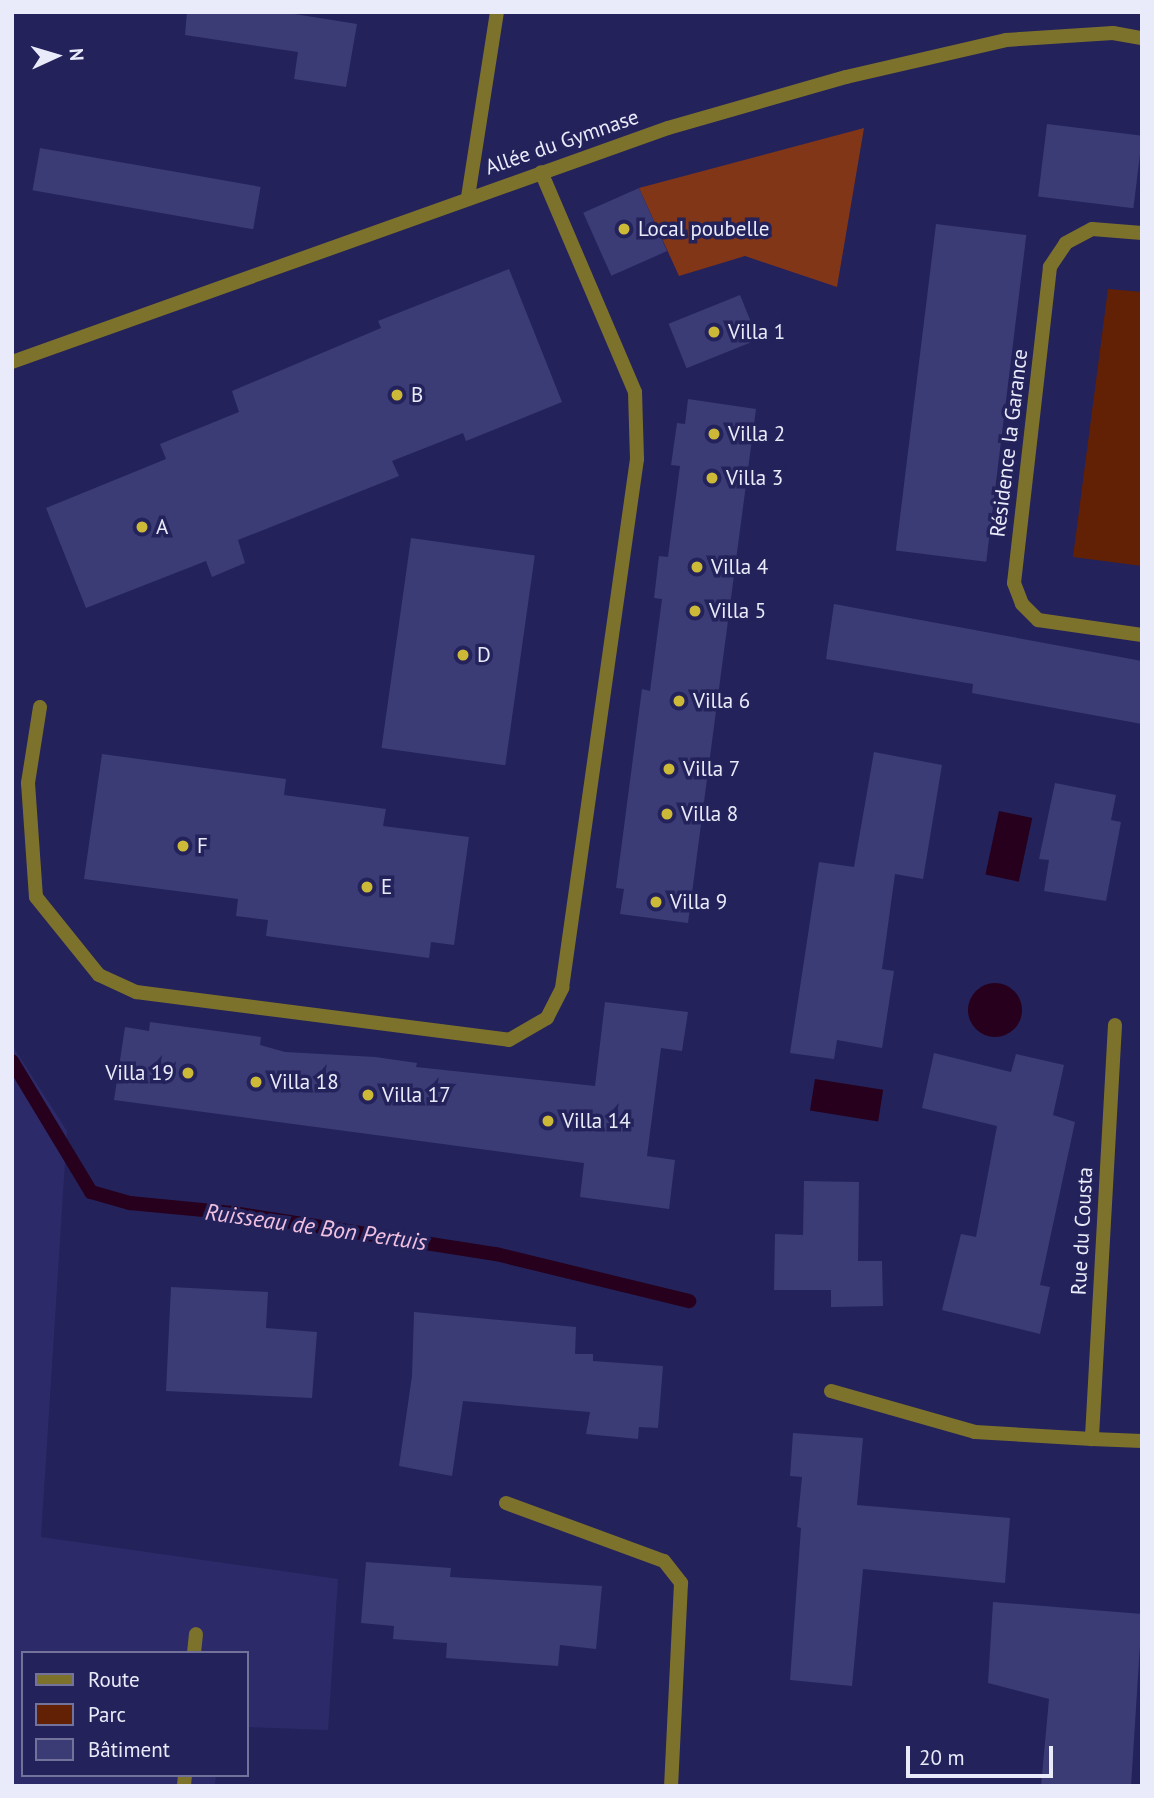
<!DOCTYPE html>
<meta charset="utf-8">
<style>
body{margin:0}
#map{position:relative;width:1154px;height:1798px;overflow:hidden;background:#24225a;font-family:"PT Sans",sans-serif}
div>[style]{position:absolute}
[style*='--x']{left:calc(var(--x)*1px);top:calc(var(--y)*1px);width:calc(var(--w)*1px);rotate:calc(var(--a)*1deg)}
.built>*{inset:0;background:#2c2a69}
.green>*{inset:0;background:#622104}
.forest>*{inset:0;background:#823618}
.water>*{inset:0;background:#26001c;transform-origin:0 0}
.round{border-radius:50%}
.stream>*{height:14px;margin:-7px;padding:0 7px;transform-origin:7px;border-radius:7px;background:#26001c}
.building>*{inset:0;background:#3b3c76;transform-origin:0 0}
.lane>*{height:14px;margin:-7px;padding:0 7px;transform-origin:7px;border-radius:7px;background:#7d722c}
.street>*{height:14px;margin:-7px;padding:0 7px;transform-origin:7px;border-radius:7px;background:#7d722c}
.dots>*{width:19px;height:19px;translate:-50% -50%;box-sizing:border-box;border:4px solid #24225a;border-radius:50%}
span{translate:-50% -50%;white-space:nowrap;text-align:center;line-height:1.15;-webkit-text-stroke:7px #24225a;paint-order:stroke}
.street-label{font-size:21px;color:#e9ebfa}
.poi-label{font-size:21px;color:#e9ebfa}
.left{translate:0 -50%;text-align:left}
.right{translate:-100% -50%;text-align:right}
.water-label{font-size:23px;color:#f2c1e0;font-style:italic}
.frame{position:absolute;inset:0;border:14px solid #e9ebfa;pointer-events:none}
.legend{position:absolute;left:21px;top:1651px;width:228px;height:126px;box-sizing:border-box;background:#24225a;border:2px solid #73729a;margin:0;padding:9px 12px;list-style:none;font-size:21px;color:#e9ebfa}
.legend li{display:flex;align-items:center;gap:14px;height:35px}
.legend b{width:35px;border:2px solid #73729a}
.north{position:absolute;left:21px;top:21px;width:70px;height:70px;-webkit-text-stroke:5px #24225a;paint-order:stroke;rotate:86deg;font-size:19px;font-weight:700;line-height:28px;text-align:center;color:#e9ebfa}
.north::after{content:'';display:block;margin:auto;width:24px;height:32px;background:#e9ebfa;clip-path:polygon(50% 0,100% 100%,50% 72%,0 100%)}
.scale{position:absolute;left:906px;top:1746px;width:147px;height:32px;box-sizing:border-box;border:4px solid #e9ebfa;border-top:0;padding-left:9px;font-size:21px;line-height:24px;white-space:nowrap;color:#e9ebfa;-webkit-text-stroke:5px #24225a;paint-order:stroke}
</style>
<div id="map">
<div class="built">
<i style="clip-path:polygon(12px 1045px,67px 1131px,41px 1537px,338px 1579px,328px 1730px,247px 1727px,247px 1653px,23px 1653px,23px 1775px,216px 1775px,215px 1786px,12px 1786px)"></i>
</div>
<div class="green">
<i style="clip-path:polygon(1108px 289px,1142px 292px,1142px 566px,1073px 557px)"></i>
</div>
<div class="forest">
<i style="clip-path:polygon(864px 128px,837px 287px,745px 256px,679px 276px,639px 188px)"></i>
</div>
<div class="water">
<i style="left:999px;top:811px;width:34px;height:65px;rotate:12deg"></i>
<i class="round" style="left:968px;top:983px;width:54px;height:54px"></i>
<i style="left:815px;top:1079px;width:69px;height:32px;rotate:9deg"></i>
</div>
<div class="stream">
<i style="--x:12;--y:1061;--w:153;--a:58.9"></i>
<i style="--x:91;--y:1192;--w:41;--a:15.8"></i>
<i style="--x:130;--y:1203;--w:103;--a:5.5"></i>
<i style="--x:233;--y:1213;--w:266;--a:8.9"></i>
<i style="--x:496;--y:1254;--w:199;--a:13.7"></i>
</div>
<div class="building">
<i style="clip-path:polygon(187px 12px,282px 12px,357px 24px,346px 87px,294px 79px,298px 52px,185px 35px)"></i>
<i style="left:1047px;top:124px;width:96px;height:73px;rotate:7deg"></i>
<i style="left:40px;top:148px;width:224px;height:43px;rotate:10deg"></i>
<i style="left:639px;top:188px;width:69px;height:61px;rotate:66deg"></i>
<i style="left:936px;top:224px;width:91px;height:329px;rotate:7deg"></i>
<i style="clip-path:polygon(509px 269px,562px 402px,466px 441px,463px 433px,392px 461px,399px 476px,238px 540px,245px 563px,212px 577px,206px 561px,86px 608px,46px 508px,166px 459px,160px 444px,239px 412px,232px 391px,381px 328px,378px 321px)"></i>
<i style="left:740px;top:295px;width:48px;height:77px;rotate:68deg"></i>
<i style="clip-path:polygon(688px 399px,756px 409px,688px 923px,620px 914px,624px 889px,616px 888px,642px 689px,650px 691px,662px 599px,654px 598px,659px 556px,668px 557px,680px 466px,671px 465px,677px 423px,685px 424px)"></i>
<i style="left:411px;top:538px;width:125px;height:212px;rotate:8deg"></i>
<i style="clip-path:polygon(834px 604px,1142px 661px,1142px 724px,972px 693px,973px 684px,826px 659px)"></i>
<i style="clip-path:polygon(874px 752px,942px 765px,923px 879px,895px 874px,882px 969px,894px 971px,882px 1048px,837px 1040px,834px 1059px,790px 1053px,819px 862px,854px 867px)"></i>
<i style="clip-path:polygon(102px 754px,286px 779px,284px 795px,386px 809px,383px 826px,469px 837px,454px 945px,431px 942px,429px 958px,266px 936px,268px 920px,236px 916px,238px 899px,84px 879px)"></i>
<i style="clip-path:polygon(1055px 783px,1116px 795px,1111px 820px,1121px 822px,1106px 901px,1044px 891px,1049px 860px,1039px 859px)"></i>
<i style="clip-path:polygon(605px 1002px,688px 1012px,682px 1051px,661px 1048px,647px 1156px,675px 1160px,669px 1209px,580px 1197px,584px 1163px,114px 1100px,125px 1027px,149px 1031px,150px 1022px,261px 1037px,260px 1045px,285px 1052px,375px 1057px,417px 1063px,416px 1067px,595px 1086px)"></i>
<i style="clip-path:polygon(934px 1053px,1011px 1072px,1016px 1054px,1064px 1065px,1053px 1115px,1075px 1122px,1040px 1285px,1050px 1287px,1040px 1334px,942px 1310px,961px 1234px,976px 1237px,997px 1126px,922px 1108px)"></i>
<i style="clip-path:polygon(804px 1181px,859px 1182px,858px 1261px,882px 1261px,883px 1306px,831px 1307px,831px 1290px,774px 1290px,775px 1234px,803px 1235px)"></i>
<i style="clip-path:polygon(171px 1287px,268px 1292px,266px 1328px,317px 1332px,312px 1398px,166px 1391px)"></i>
<i style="clip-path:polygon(414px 1312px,576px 1327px,575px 1354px,593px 1354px,593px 1361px,663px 1366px,658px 1428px,639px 1427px,638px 1439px,586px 1434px,590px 1412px,463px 1401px,452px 1476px,399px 1466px,412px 1376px)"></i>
<i style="clip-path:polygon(793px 1433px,863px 1438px,857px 1505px,1010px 1518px,1005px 1583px,863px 1569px,852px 1686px,790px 1680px,801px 1528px,797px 1527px,802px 1477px,790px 1476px)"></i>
<i style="clip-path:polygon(366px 1562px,451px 1568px,450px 1577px,602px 1586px,596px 1649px,560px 1645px,558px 1666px,446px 1658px,447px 1643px,393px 1639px,394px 1626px,361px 1623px)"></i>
<i style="clip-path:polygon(993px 1602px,1142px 1614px,1131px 1786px,1041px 1786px,1049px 1699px,988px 1683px)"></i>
</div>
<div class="lane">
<i style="--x:194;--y:1653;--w:19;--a:-84"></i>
<i style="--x:184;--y:1786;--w:11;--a:-85"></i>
</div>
<div class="street">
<i style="--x:468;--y:197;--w:187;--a:-81.1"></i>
<i style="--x:1142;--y:233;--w:50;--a:-175.4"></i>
<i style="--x:1092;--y:229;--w:30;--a:152"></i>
<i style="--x:1066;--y:243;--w:29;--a:124"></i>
<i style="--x:1050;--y:267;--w:318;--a:96.5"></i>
<i style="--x:1014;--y:583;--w:22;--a:69"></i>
<i style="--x:1022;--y:604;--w:23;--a:45"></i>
<i style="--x:1038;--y:620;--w:105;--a:8.2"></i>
<i style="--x:12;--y:362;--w:696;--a:-19.63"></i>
<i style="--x:668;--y:128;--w:185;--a:-16"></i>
<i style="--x:846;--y:77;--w:164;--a:-13"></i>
<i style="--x:1006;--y:40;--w:107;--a:-3.7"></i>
<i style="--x:1113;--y:33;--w:29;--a:10"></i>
<i style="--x:40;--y:707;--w:77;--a:99"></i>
<i style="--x:28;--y:783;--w:114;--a:86"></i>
<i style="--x:36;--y:897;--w:100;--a:51.1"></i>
<i style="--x:99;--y:975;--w:41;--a:24.7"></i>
<i style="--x:136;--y:992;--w:376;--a:7.3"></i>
<i style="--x:509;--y:1040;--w:44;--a:-30.1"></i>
<i style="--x:547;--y:1018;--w:34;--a:-63"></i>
<i style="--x:562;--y:988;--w:534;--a:-81.93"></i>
<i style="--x:637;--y:459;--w:67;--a:-91.7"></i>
<i style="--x:635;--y:392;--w:239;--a:-113.1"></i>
<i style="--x:1115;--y:1025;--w:415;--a:93.2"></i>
<i style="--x:1092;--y:1439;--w:50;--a:2.3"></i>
<i style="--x:831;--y:1391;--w:150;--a:15.9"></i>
<i style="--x:975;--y:1432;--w:117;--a:3.4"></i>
<i style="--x:506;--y:1503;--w:168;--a:20.2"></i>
<i style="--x:664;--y:1561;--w:28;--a:52"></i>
<i style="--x:681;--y:1583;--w:203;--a:92.8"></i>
</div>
<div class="dots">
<i style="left:624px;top:229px;background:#cdb938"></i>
<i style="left:714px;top:332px;background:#cdb938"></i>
<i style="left:397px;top:395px;background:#cdb938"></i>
<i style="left:714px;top:434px;background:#cdb938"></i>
<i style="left:712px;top:478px;background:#cdb938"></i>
<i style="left:142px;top:527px;background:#cdb938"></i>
<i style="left:697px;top:567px;background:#cdb938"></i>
<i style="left:695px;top:611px;background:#cdb938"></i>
<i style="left:463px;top:655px;background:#cdb938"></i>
<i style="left:679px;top:701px;background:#cdb938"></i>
<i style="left:669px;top:769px;background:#cdb938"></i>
<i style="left:667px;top:814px;background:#cdb938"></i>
<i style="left:183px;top:846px;background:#cdb938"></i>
<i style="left:367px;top:887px;background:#cdb938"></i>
<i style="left:656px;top:902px;background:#cdb938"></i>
<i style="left:188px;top:1073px;background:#cdb938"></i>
<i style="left:256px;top:1082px;background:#cdb938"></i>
<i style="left:368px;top:1095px;background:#cdb938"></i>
<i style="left:548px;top:1121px;background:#cdb938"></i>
</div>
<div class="street-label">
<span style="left:562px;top:142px;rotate:-19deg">Allée du Gymnase</span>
<span style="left:1009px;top:443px;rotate:-83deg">Résidence la Garance</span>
<span style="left:1082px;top:1231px;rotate:-87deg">Rue du Cousta</span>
</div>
<div class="poi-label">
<span class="left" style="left:638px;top:229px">Local poubelle</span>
<span class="left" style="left:728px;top:332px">Villa 1</span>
<span class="left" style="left:411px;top:395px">B</span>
<span class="left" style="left:728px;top:434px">Villa 2</span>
<span class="left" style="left:726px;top:478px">Villa 3</span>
<span class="left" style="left:156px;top:527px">A</span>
<span class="left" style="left:711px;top:567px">Villa 4</span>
<span class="left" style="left:709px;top:611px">Villa 5</span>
<span class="left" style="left:477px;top:655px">D</span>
<span class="left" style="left:693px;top:701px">Villa 6</span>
<span class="left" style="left:683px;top:769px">Villa 7</span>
<span class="left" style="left:681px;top:814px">Villa 8</span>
<span class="left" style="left:197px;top:846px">F</span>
<span class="left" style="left:381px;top:887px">E</span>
<span class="left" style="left:670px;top:902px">Villa 9</span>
<span class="right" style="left:174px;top:1073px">Villa 19</span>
<span class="left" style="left:270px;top:1082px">Villa 18</span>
<span class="left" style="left:382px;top:1095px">Villa 17</span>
<span class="left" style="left:562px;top:1121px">Villa 14</span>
</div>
<div class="water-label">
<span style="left:316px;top:1227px;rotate:8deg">Ruisseau de Bon Pertuis</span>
</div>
<div class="frame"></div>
<ul class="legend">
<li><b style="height:9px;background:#7d722c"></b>Route</li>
<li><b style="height:19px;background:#622104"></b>Parc</li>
<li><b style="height:19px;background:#3b3c76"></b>Bâtiment</li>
</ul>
<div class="north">N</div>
<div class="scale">20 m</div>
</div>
